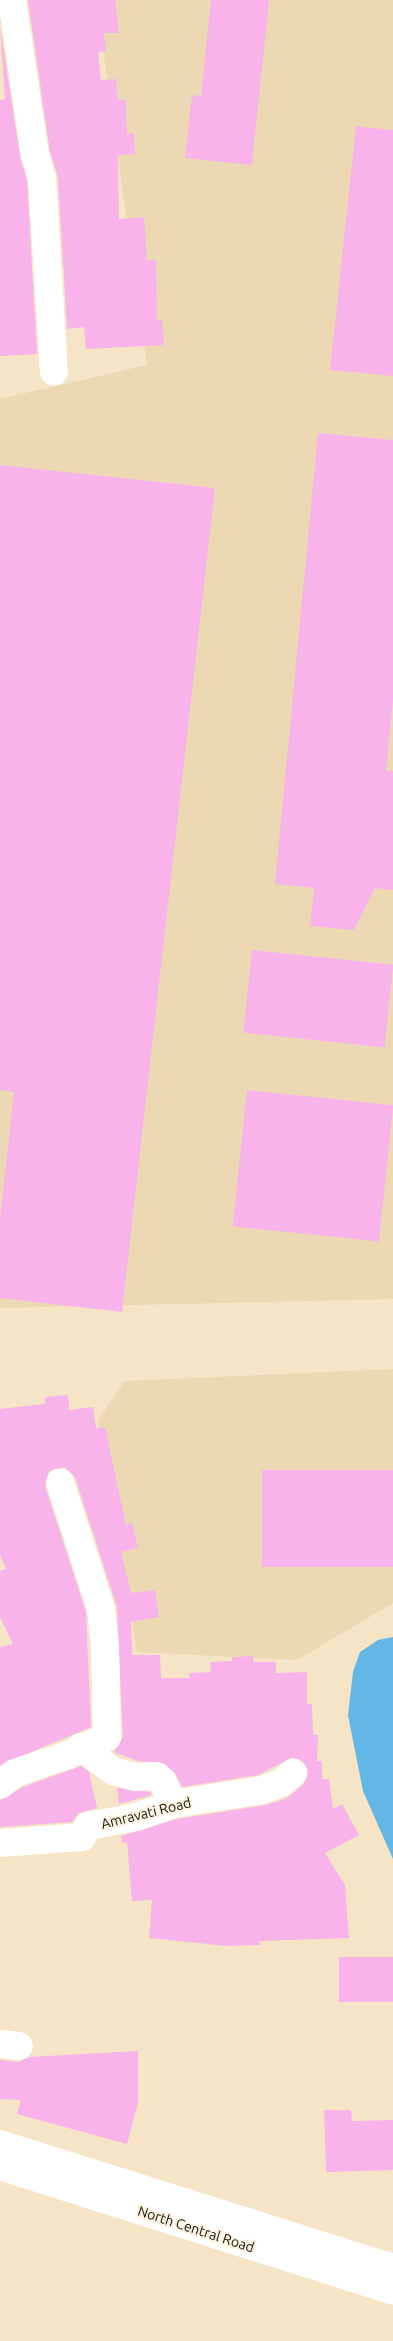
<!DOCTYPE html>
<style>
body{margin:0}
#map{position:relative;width:393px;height:2341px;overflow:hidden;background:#f5e4c6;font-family:Ubuntu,sans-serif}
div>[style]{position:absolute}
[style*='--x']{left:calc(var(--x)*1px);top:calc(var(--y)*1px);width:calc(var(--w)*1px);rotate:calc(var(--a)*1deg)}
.built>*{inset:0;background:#edd8b4}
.water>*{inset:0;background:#62b7e6}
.building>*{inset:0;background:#f8b3eb;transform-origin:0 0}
.minor>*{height:28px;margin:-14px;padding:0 14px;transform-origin:14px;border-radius:14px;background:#fff}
.major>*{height:28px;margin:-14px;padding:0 14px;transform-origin:14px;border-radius:14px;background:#fff}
span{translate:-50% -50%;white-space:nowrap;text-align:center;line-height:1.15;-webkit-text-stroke:4px #fcf2e0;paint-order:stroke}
.street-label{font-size:14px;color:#181208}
</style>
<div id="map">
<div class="built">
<i style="clip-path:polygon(96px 0,393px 0,393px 1299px,0 1308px,0 399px,147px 365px)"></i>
<i style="clip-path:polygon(393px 1369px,393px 1603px,297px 1660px,137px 1652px,98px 1420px,125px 1381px)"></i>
</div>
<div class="water">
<i style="clip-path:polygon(393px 1637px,393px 1859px,363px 1791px,348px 1715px,353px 1672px,360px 1652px,378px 1640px)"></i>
</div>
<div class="building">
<i style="clip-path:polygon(28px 0,115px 0,119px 33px,104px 33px,106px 51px,98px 52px,101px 80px,116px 79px,118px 100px,126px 100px,127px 134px,134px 133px,135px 154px,118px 155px,119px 219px,144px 217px,147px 260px,156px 260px,157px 320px,162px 320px,164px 345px,86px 349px,84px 327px,67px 329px,58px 177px,50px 152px)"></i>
<i style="clip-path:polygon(211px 0,269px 0,252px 165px,185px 158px,192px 95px,201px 96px)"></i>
<i style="clip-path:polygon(0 26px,20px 157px,27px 181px,37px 354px,0 356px,0 100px,5px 99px)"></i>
<i style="clip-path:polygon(356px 126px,393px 130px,393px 376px,330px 370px)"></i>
<i style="clip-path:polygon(318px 433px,393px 440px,393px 700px,386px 771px,393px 771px,393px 890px,375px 888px,354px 930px,310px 926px,314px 888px,275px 884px)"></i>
<i style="clip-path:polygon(0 465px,215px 488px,122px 1312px,0 1298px,0 1220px,14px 1092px,0 1090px)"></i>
<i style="left:252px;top:950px;width:142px;height:83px;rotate:6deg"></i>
<i style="left:247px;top:1090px;width:147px;height:137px;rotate:6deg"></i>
<i style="clip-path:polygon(68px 1395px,69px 1410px,93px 1407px,96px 1428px,105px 1427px,126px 1525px,132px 1523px,138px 1548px,121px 1552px,131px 1593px,155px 1590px,159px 1617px,131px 1622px,132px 1655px,160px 1655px,161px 1678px,190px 1678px,189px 1673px,211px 1672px,210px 1662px,232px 1661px,232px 1657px,253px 1656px,253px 1662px,276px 1662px,276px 1673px,307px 1672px,307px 1704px,312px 1704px,313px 1735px,318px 1735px,317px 1761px,322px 1761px,322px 1779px,329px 1779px,333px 1809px,342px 1804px,359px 1835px,325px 1853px,345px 1885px,349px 1938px,259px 1941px,260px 1945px,227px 1946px,149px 1938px,152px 1900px,132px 1901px,127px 1842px,122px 1843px,121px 1836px,177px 1819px,267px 1805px,287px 1798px,303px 1785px,308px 1770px,299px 1759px,291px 1758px,258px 1775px,182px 1787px,176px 1774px,165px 1764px,138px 1761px,114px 1752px,123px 1737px,117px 1607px,75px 1477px,64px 1467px,49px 1471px,45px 1486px,86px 1612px,91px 1727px,0 1765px,0 1647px,13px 1644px,0 1617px,0 1571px,6px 1569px,0 1554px,0 1409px,45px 1404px,45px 1397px)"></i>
<i style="left:393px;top:1470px;width:97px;height:131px;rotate:90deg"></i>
<i style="clip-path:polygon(81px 1766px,89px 1772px,97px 1808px,79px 1813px,72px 1822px,0 1827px,0 1800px,23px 1787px)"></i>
<i style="clip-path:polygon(117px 1788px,150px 1792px,151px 1795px,119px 1804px)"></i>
<i style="left:393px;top:1957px;width:45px;height:54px;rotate:90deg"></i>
<i style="clip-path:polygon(138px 2051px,138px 2103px,127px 2144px,17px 2114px,21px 2100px,0 2099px,0 2060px,18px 2062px,30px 2057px)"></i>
<i style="clip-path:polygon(324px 2110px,351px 2110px,352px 2121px,393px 2120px,393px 2170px,326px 2172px)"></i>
</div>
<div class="minor">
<i style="--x:12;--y:0;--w:157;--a:81.6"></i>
<i style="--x:35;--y:155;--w:24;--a:73"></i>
<i style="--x:42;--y:178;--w:194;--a:86.5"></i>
<i style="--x:81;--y:1747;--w:40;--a:37"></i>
<i style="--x:113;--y:1771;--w:24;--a:15"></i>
<i style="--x:136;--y:1777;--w:20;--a:-3"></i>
<i style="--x:156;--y:1776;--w:8;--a:40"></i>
<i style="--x:162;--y:1781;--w:25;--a:64"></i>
<i style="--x:0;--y:1785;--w:19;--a:-39"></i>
<i style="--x:15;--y:1773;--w:56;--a:-18.8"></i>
<i style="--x:68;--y:1755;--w:43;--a:-24.8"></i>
<i style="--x:107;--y:1737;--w:90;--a:-91.3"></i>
<i style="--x:105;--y:1647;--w:38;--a:-96"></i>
<i style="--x:101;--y:1609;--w:133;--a:-107.9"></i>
<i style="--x:0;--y:1843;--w:82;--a:-4.2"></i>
<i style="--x:82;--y:1837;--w:13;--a:-61"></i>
<i style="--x:88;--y:1826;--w:49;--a:-10.6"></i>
<i style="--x:136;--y:1817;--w:39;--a:-19"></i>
<i style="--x:173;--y:1804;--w:90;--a:-8.9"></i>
<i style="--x:262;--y:1790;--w:20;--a:-20"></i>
<i style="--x:281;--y:1783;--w:16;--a:-40"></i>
<i style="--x:0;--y:2044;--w:19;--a:6"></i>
</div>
<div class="major">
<i style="--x:0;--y:2144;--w:412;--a:17.5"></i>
<i style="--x:0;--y:2166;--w:412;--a:17.6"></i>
</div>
<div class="street-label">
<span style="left:146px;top:1813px;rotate:-14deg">Amravati Road</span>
<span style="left:196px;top:2229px;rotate:18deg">North Central Road</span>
</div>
</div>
